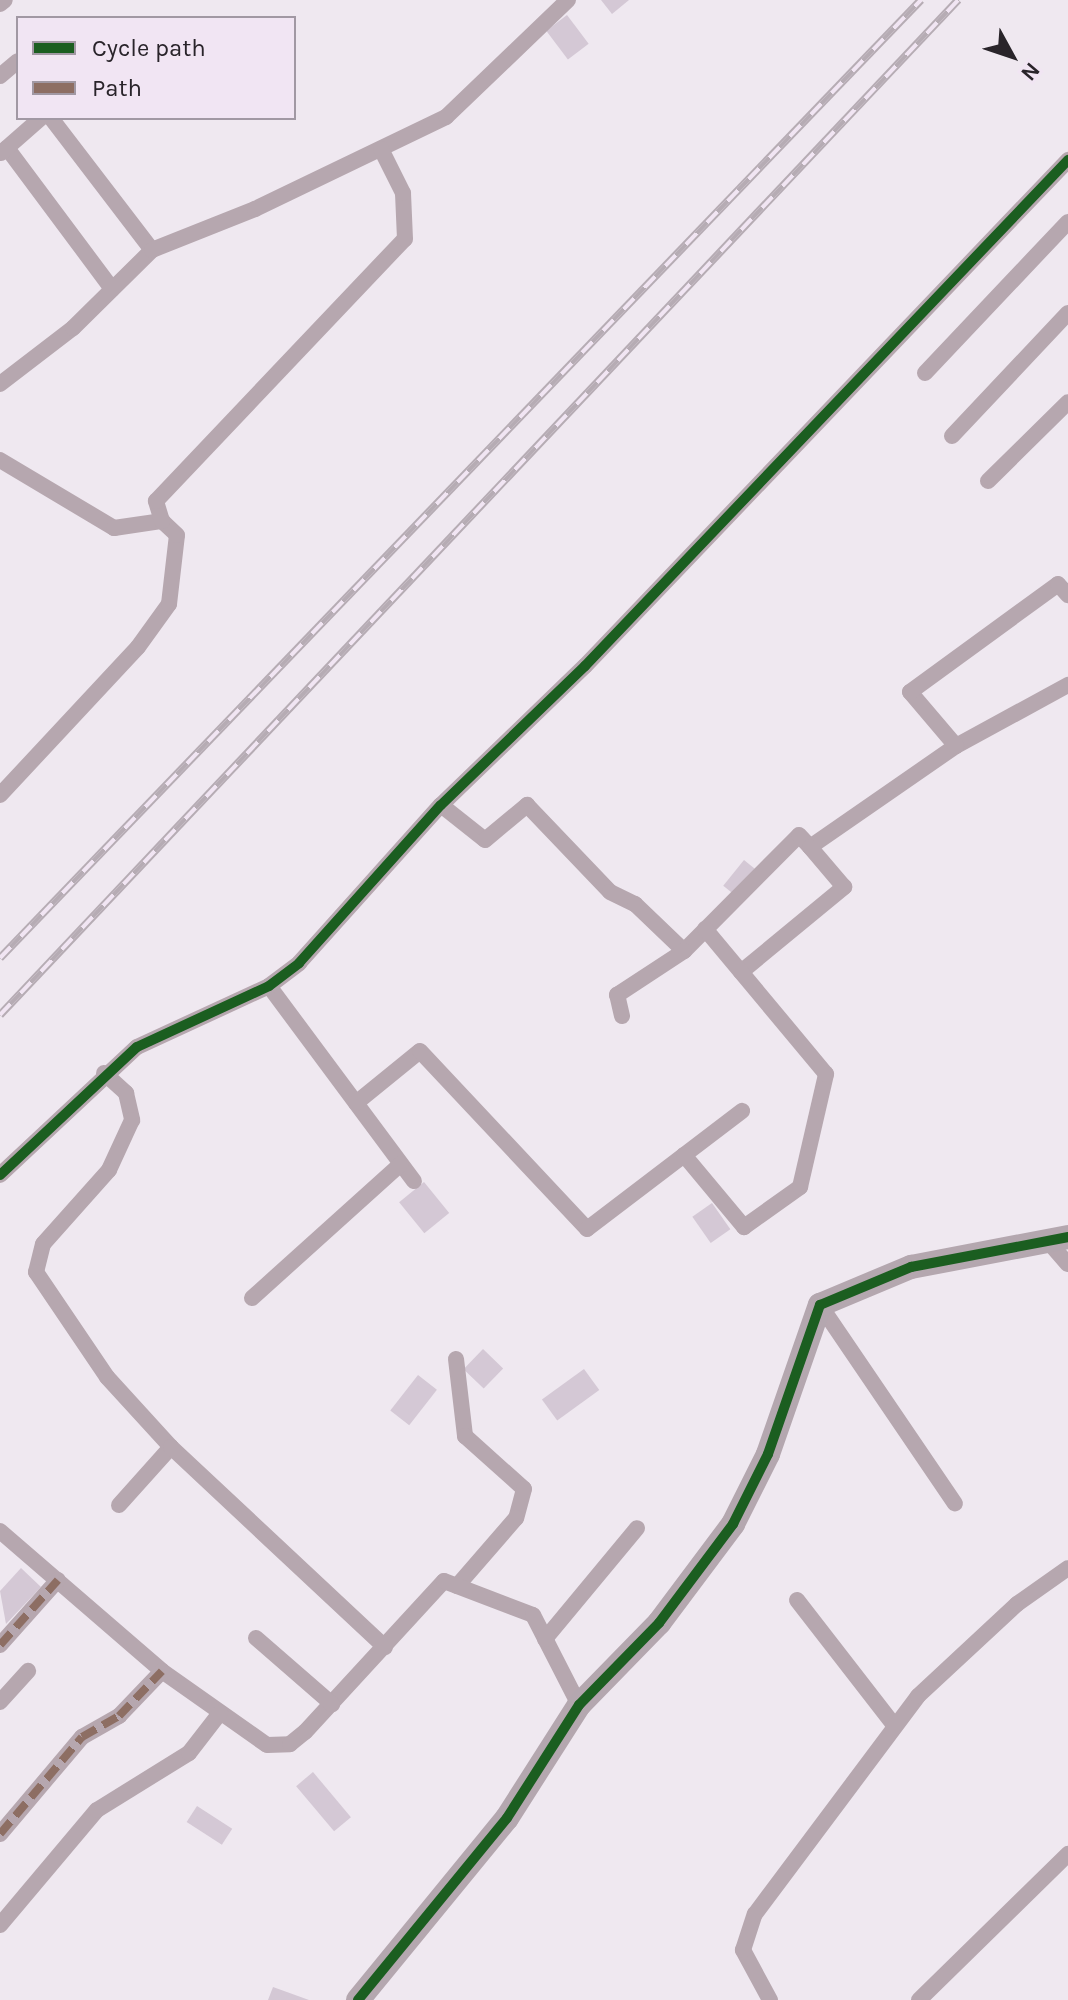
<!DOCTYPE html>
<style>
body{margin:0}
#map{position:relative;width:1068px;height:2000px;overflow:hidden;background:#efe8f0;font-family:Karla,sans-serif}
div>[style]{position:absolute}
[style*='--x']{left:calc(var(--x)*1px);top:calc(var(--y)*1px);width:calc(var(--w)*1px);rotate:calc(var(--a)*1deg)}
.building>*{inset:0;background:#d4c8d5;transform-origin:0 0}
.street>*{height:16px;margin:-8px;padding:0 8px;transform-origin:8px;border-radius:8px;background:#b6a7af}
.secondary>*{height:24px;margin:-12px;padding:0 12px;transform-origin:12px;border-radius:12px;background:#b4a7af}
.rail>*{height:8px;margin-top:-4px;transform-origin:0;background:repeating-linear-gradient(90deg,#f1e5f3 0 15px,#b6acb4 0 30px);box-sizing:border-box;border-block:2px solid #b6acb4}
.quiet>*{height:8px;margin-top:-4px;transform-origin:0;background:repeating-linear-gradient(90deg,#8d6e63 0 16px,transparent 0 24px)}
.cycleway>*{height:10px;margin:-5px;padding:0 5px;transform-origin:5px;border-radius:5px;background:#1b5e20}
span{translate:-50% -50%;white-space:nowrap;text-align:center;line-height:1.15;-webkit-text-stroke:6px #f1e5f3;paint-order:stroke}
.legend{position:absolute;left:16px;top:16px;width:280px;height:104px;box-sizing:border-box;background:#f1e5f3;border:2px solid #a198a3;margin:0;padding:10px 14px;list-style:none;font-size:24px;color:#29242a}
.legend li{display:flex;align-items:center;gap:16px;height:40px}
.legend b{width:40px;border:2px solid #a198a3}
.north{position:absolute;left:972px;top:16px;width:80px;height:80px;-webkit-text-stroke:6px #f1e5f3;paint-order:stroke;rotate:130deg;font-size:22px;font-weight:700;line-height:32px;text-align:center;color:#29242a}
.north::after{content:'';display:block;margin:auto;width:28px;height:36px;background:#29242a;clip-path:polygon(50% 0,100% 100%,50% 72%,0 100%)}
</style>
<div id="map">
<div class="building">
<i style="clip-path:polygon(601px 0,629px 0,612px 14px)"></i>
<i style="left:567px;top:15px;width:36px;height:26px;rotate:53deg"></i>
<i style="left:744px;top:860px;width:21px;height:33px;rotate:39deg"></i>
<i style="left:424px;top:1182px;width:40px;height:32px;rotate:51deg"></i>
<i style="left:712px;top:1203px;width:32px;height:24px;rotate:55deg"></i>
<i style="left:483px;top:1349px;width:28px;height:28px;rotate:44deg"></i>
<i style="left:584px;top:1369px;width:26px;height:52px;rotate:54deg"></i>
<i style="left:418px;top:1375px;width:24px;height:45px;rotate:38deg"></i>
<i style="clip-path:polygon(21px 1568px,41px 1587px,6px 1624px,0 1591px)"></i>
<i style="left:313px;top:1772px;width:59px;height:22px;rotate:50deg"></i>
<i style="left:197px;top:1806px;width:42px;height:19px;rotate:33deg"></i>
<i style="clip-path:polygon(273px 1987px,309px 2000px,268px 2000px)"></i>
</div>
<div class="street">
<i style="--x:0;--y:4;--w:6;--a:-39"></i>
<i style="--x:0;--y:76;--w:23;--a:-40"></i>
<i style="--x:51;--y:118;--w:166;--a:52.6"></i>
<i style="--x:7;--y:148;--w:176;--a:53.3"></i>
<i style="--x:1;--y:153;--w:53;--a:-41.2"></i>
<i style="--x:925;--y:373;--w:208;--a:-46.6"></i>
<i style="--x:0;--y:384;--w:92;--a:-37.5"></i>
<i style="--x:73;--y:328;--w:111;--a:-44.6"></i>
<i style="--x:152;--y:250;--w:111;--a:-21.7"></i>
<i style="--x:255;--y:209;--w:212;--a:-25.7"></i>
<i style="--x:446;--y:117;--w:169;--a:-43.8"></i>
<i style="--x:952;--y:436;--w:169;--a:-46.7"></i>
<i style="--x:0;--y:460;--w:133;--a:30.8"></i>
<i style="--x:114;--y:528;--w:49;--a:-8.3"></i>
<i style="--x:988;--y:481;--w:112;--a:-44.6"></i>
<i style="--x:956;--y:746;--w:128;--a:-28.6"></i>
<i style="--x:0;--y:795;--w:202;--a:-47"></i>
<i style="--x:138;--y:647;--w:53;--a:-54.2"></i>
<i style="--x:169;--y:604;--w:69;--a:-83.4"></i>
<i style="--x:177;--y:535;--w:21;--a:-137"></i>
<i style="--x:162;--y:521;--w:21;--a:-107"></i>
<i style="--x:156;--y:501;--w:361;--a:-46.5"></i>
<i style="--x:405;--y:239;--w:46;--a:-92.5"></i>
<i style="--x:403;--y:193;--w:49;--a:-116.6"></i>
<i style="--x:441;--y:805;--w:56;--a:38.5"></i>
<i style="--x:485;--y:840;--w:55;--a:-39.8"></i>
<i style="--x:527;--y:805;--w:120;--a:46.3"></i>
<i style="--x:610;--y:892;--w:28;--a:26"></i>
<i style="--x:635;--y:904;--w:68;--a:43.8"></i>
<i style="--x:684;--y:951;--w:163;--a:-45.2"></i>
<i style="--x:799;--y:835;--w:16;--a:47"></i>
<i style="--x:810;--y:847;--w:178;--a:-34.7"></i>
<i style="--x:956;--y:746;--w:71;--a:-130.4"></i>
<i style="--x:910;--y:692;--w:183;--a:-36.1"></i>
<i style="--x:1058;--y:584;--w:15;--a:48"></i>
<i style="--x:741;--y:972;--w:134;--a:-39.5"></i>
<i style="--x:844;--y:887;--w:52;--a:-130.4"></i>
<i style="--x:269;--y:986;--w:243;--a:53.4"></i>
<i style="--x:622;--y:1016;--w:22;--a:-103"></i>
<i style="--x:617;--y:995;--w:80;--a:-33.3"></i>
<i style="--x:104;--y:1073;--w:30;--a:42"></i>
<i style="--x:126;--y:1093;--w:28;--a:77"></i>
<i style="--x:132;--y:1120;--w:55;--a:114.7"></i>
<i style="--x:109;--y:1170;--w:99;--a:131.7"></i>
<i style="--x:43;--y:1244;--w:29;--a:104"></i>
<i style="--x:36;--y:1272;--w:127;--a:55.9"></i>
<i style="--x:107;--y:1377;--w:95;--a:47.6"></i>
<i style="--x:356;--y:1103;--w:82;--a:-39.1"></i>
<i style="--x:420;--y:1051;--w:244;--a:46.8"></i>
<i style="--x:587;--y:1229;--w:195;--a:-37.3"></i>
<i style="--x:684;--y:1155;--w:94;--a:50.2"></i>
<i style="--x:744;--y:1227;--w:69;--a:-35.5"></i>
<i style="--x:800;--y:1187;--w:116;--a:-77"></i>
<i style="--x:826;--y:1074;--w:189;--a:-129.8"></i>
<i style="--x:0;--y:1175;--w:187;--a:-43.1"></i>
<i style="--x:137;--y:1047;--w:145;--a:-24.8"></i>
<i style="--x:269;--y:986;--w:38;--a:-37"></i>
<i style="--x:299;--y:963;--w:212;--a:-48.1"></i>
<i style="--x:441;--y:805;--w:200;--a:-44"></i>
<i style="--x:585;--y:666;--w:700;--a:-46.33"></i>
<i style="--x:1046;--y:1239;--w:33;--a:49"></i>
<i style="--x:252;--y:1298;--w:200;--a:-42"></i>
<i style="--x:820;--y:1305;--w:240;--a:55.8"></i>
<i style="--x:456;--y:1359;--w:78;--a:83.3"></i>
<i style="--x:465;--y:1436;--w:79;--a:41.9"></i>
<i style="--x:524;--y:1489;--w:30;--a:105"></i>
<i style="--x:516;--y:1518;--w:90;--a:130.9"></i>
<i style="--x:119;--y:1505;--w:78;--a:-48.1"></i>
<i style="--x:171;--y:1447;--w:293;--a:43.1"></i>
<i style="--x:0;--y:1531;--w:214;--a:40.8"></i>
<i style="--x:162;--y:1671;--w:128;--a:35.2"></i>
<i style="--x:267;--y:1745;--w:23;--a:-2"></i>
<i style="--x:290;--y:1744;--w:19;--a:-39"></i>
<i style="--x:305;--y:1732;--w:205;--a:-47.4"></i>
<i style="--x:444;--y:1581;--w:95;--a:20.9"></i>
<i style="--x:533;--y:1615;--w:101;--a:62.9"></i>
<i style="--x:797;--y:1600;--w:158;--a:52.2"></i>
<i style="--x:256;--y:1638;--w:101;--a:41"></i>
<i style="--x:545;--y:1639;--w:144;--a:-50.3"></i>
<i style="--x:0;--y:1645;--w:87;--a:-48.3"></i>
<i style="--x:0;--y:1702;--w:42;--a:-47.9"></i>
<i style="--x:0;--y:1834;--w:127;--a:-49.8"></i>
<i style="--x:82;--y:1737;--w:43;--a:-29.6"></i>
<i style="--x:119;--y:1716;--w:62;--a:-46.3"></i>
<i style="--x:0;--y:1925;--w:150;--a:-49.9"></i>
<i style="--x:97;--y:1810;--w:108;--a:-31.8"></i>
<i style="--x:189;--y:1753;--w:51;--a:-52.2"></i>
<i style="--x:770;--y:2000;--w:57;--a:-118.4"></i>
<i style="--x:743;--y:1950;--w:38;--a:-72"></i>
<i style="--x:755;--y:1914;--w:272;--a:-53.2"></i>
<i style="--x:918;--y:1696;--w:135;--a:-42.9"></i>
<i style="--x:1017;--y:1604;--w:62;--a:-35.2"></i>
<i style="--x:919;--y:2000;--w:209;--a:-44.4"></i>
</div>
<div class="secondary">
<i style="--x:358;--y:2000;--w:235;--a:-50.7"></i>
<i style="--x:507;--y:1818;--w:134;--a:-57.5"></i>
<i style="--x:579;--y:1705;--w:115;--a:-45.7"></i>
<i style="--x:659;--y:1623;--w:124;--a:-53.2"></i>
<i style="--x:733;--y:1524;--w:78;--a:-63.4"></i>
<i style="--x:768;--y:1454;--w:158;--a:-70.8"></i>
<i style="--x:820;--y:1305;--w:99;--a:-22.7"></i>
<i style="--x:911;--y:1267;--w:160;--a:-10.8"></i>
</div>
<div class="rail">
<i style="--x:0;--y:958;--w:1329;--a:-46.13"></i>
<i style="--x:0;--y:1015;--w:1396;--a:-46.65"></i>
</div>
<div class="quiet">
<i style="--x:0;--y:1645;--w:87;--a:-48.3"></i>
<i style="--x:0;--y:1834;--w:127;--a:-49.8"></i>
<i style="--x:82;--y:1737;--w:43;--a:-29.6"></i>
<i style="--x:119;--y:1716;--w:62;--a:-46.3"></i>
</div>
<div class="cycleway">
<i style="--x:0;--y:1175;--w:187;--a:-43.1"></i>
<i style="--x:137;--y:1047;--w:145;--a:-24.8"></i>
<i style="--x:269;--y:986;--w:38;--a:-37"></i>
<i style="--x:299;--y:963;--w:212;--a:-48.1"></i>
<i style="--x:441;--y:805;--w:200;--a:-44"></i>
<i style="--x:585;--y:666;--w:700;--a:-46.33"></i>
<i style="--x:358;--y:2000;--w:235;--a:-50.7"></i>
<i style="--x:507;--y:1818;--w:134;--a:-57.5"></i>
<i style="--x:579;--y:1705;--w:115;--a:-45.7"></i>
<i style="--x:659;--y:1623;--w:124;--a:-53.2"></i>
<i style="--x:733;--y:1524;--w:78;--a:-63.4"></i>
<i style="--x:768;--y:1454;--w:158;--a:-70.8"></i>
<i style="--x:820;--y:1305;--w:99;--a:-22.7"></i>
<i style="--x:911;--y:1267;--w:160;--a:-10.8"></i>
</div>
<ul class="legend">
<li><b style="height:10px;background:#1b5e20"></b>Cycle path</li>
<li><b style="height:10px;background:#8d6e63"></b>Path</li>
</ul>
<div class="north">N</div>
</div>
